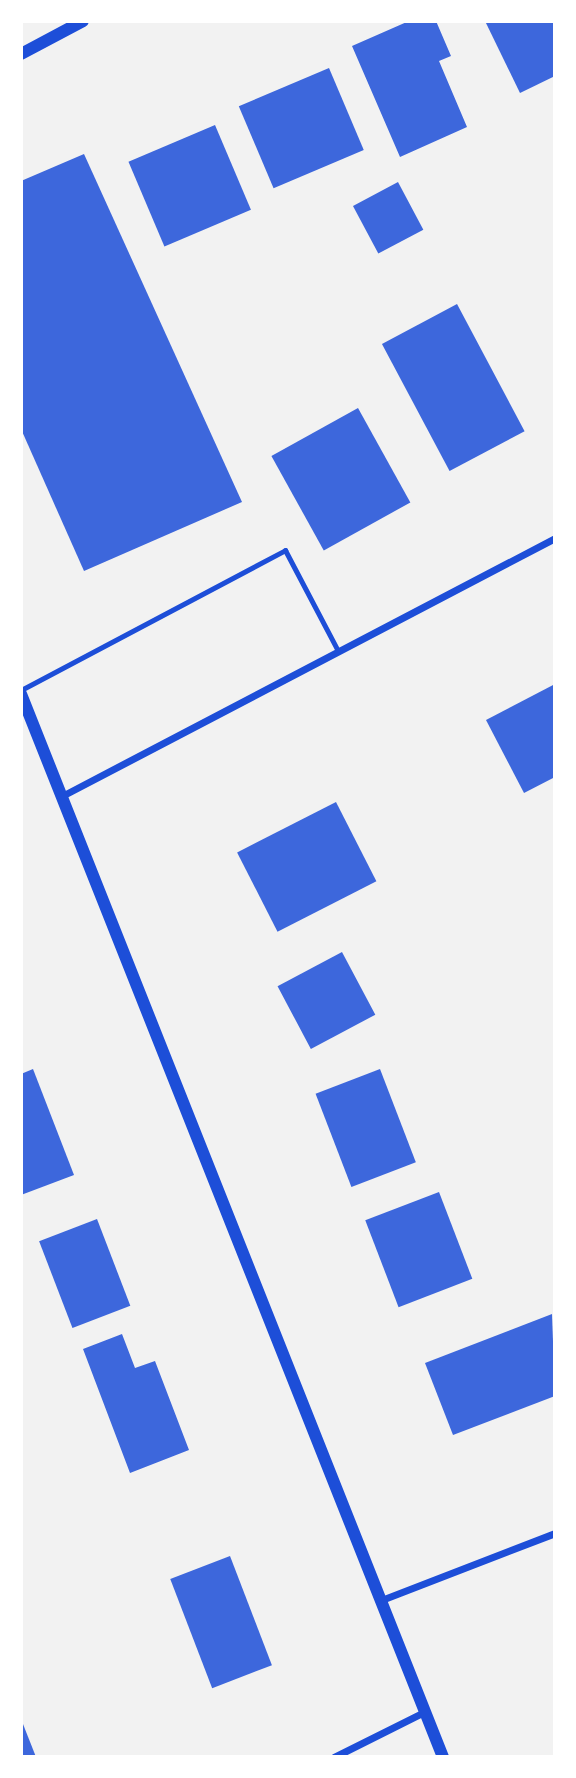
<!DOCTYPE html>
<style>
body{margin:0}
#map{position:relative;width:576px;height:1778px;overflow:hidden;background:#f2f2f2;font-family:"Asap Condensed",sans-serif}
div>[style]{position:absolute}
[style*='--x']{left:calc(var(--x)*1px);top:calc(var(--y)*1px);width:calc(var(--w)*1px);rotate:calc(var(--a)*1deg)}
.building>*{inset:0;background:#3d67dc;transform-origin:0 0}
.service>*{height:5px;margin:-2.5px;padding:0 2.5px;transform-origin:2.5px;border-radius:2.5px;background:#1d4ed8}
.minor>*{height:7px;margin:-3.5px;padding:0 3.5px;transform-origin:3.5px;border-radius:3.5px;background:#1d4ed8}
.tertiary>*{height:12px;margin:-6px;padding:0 6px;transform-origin:6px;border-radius:6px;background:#1d4ed8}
span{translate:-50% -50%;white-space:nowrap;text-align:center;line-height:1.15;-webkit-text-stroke:7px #fff;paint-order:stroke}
.frame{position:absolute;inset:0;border:23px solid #fff;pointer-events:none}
</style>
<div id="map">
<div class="building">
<i style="clip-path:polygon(409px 21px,436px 21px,451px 56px,439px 61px,467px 127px,400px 157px,352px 46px)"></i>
<i style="clip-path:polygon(485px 21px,555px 21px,555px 76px,520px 93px)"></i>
<i style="left:329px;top:68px;width:89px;height:98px;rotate:67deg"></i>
<i style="left:215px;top:125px;width:92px;height:94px;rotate:67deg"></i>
<i style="clip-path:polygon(84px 154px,242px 502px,84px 571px,21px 429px,21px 181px)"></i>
<i style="left:398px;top:182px;width:54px;height:51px;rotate:62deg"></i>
<i style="left:457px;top:304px;width:144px;height:85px;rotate:62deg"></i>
<i style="left:358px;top:408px;width:108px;height:99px;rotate:61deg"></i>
<i style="clip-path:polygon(555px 684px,555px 777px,524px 793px,486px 720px)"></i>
<i style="left:336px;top:802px;width:89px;height:111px;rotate:63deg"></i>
<i style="left:342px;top:952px;width:71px;height:73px;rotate:62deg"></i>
<i style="clip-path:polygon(33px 1069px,74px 1175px,21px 1195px,21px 1074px)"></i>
<i style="left:380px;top:1069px;width:100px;height:69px;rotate:69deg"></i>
<i style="left:439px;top:1192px;width:93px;height:79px;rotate:69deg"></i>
<i style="left:97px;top:1219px;width:93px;height:62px;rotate:69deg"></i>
<i style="clip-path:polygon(552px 1314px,555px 1396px,453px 1435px,425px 1363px)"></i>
<i style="clip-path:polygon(122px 1334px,135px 1368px,155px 1361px,189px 1450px,130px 1473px,83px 1349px)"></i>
<i style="left:230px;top:1556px;width:117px;height:64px;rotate:69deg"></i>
<i style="clip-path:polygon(21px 1719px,36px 1757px,21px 1757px)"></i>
</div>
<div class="service">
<i style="--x:21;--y:690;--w:299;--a:-27.9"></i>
<i style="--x:285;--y:550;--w:114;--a:62.3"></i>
</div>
<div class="minor">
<i style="--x:60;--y:797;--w:559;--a:-27.62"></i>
<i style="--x:384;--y:1599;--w:183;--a:-21.1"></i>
<i style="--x:334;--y:1757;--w:101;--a:-26.6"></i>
</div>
<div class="tertiary">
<i style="--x:21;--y:54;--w:70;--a:-28"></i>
<i style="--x:21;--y:694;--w:1144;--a:68.35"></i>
</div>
<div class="frame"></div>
</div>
